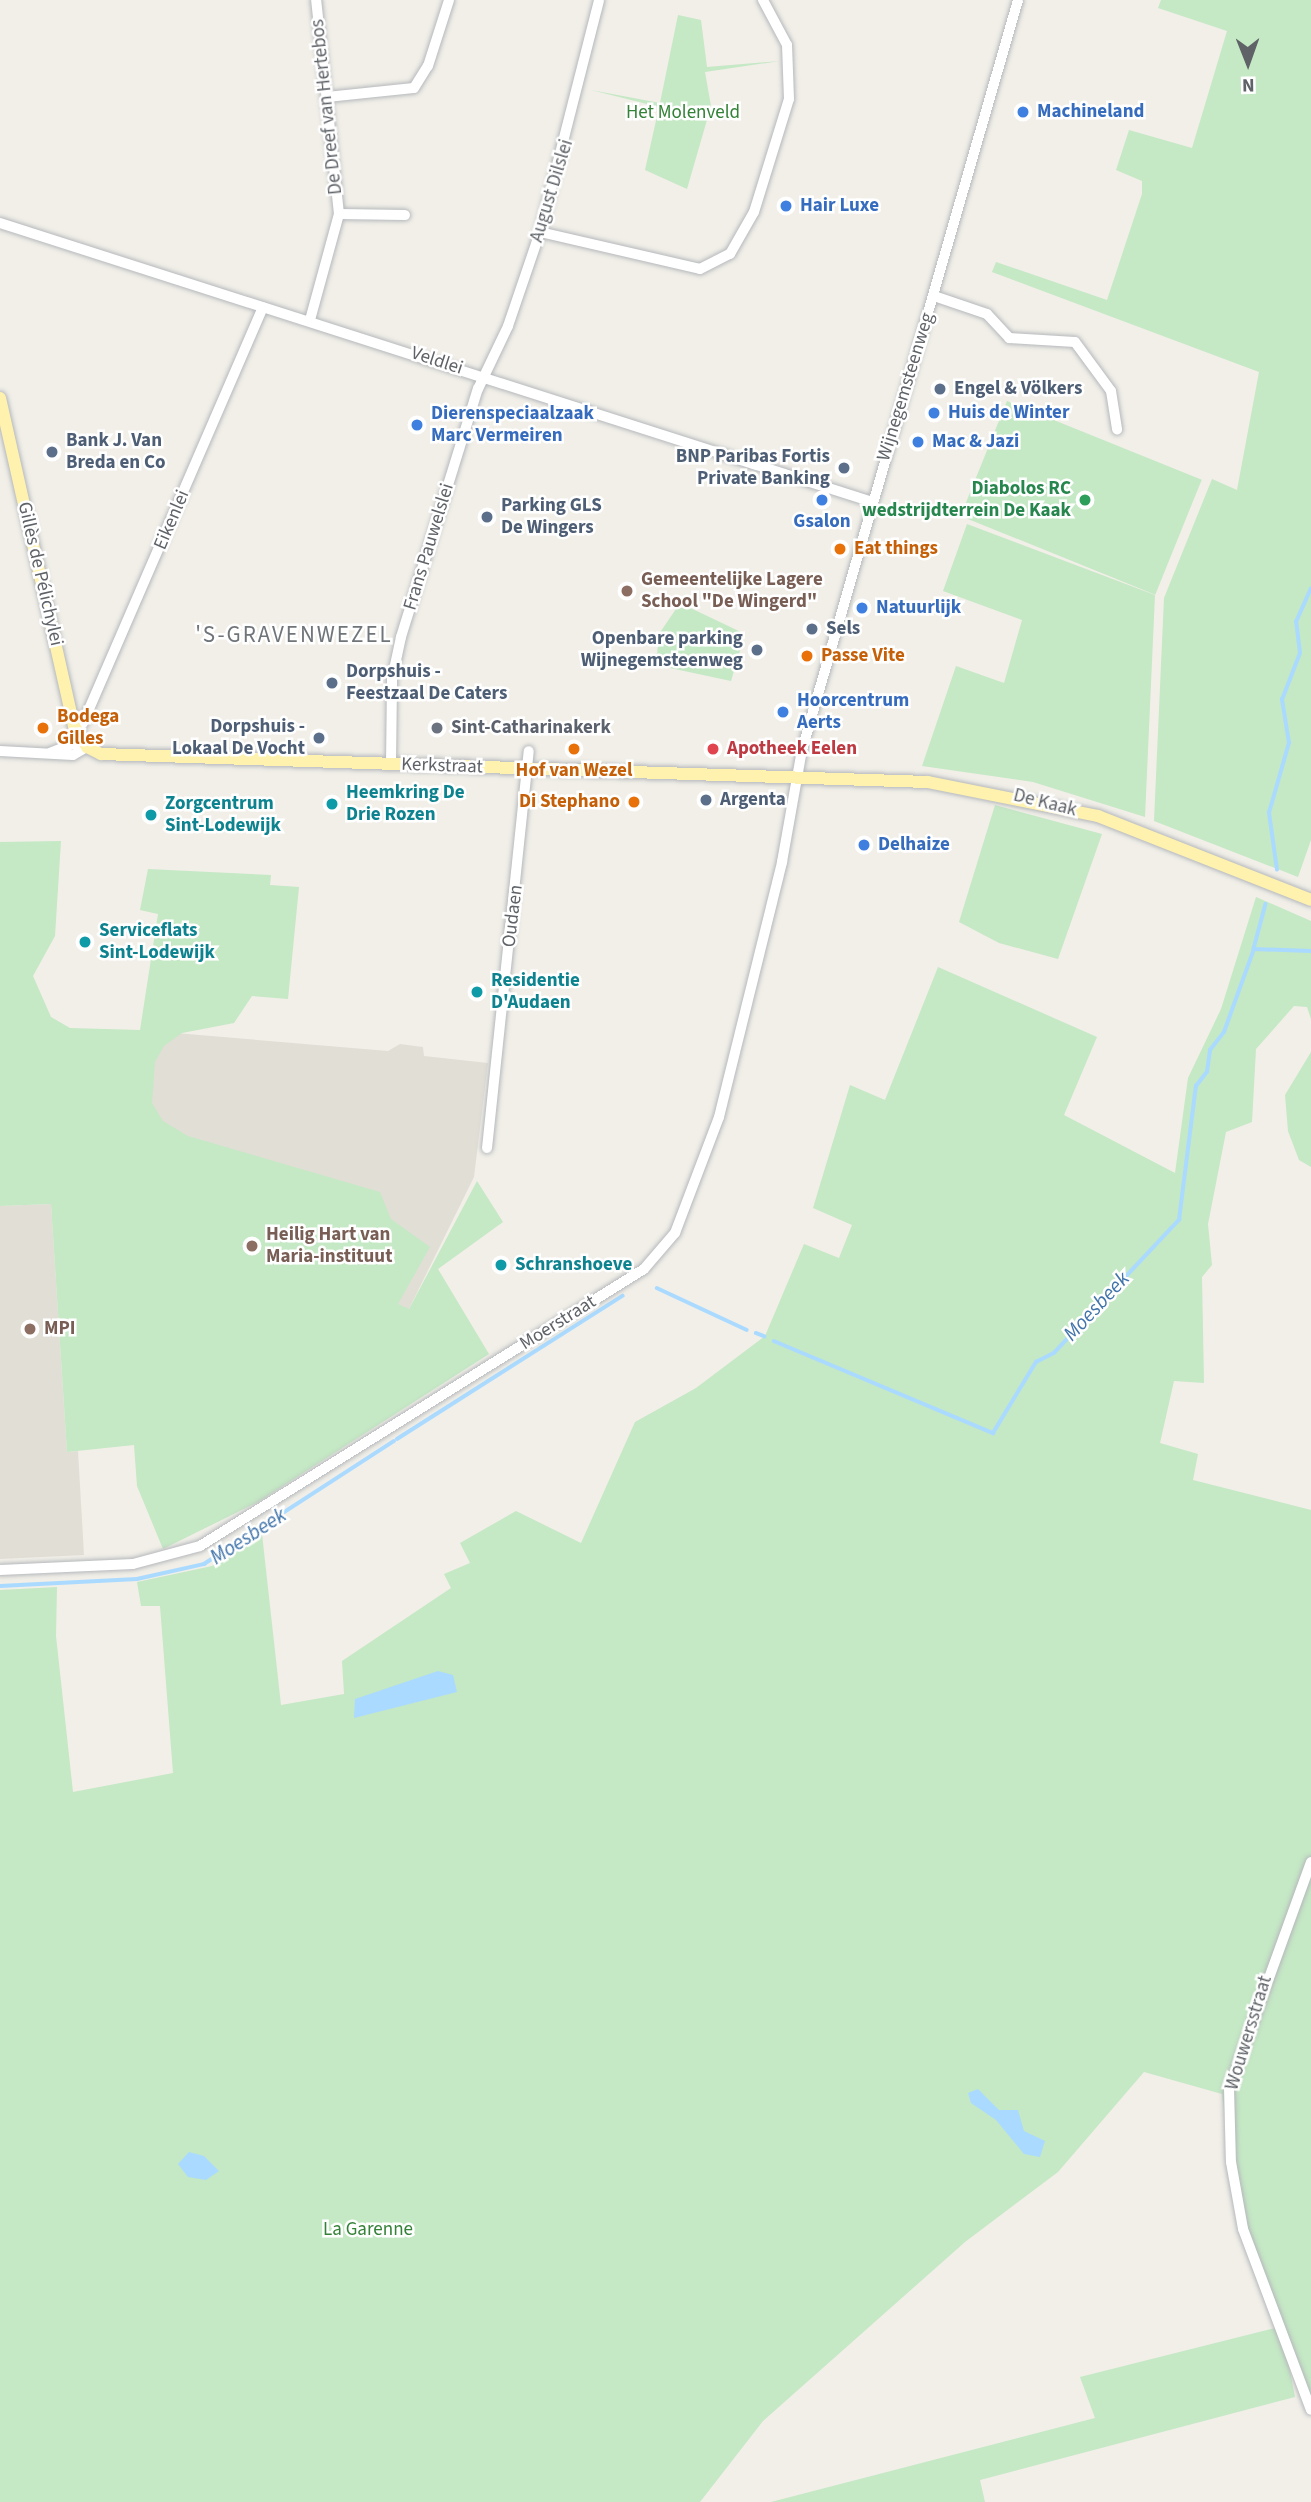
<!DOCTYPE html>
<meta charset="utf-8">
<style>
body{margin:0}
#map{position:relative;width:1311px;height:2502px;overflow:hidden;background:#f1efe8;font-family:"Source Sans 3",sans-serif}
div>[style]{position:absolute}
[style*='--x']{left:calc(var(--x)*1px);top:calc(var(--y)*1px);width:calc(var(--w)*1px);rotate:calc(var(--a)*1deg)}
.education>*{inset:0;background:#e1ded6}
.green>*{inset:0;background:#c5e8c5;transform-origin:0 0}
.water>*{inset:0;background:#aadaff}
.stream>*{height:3.5px;margin:-1.75px;padding:0 1.75px;transform-origin:1.75px;border-radius:1.75px;background:#aadaff}
.roads{filter:drop-shadow(0 0 2px #b5b8bc) drop-shadow(0 0 2px #b5b8bc)}
.minor>*{height:10px;margin:-5px;padding:0 5px;transform-origin:5px;border-radius:5px;background:#fff}
.major>*{height:12px;margin:-6px;padding:0 6px;transform-origin:6px;border-radius:6px;background:#fff2af}
.dots>*{width:19px;height:19px;translate:-50% -50%;box-sizing:border-box;border:4px solid #fff;border-radius:50%}
span{translate:-50% -50%;white-space:nowrap;text-align:center;line-height:1.15;-webkit-text-stroke:5px #fff;paint-order:stroke}
.street-label{font-size:19px;color:#5f6368}
.shop-label{font-size:19px;color:#366cbe;font-weight:700}
.left{translate:0 -50%;text-align:left}
.park-label{font-size:19px;color:#348238}
.service-label{font-size:19px;color:#4e5e75;font-weight:700}
.right{translate:-100% -50%;text-align:right}
.leisure-label{font-size:19px;color:#27864d;font-weight:700}
.food-label{font-size:19px;color:#c56008;font-weight:700}
.education-label{font-size:19px;color:#785e54;font-weight:700}
.worship-label{font-size:19px;color:#5b616d;font-weight:700}
.health-label{font-size:19px;color:#be3a42;font-weight:700}
.culture-label{font-size:19px;color:#0d838f;font-weight:700}
.water-label{font-size:21px;color:#4174aa;font-style:italic}
.quarter-label{font-size:23px;color:#70757a;letter-spacing:2px}
.north{position:absolute;left:1213px;top:28px;width:70px;height:70px;-webkit-text-stroke:5px #fff;paint-order:stroke;rotate:179deg;font-size:19px;font-weight:700;line-height:28px;text-align:center;color:#5f6368}
.north::after{content:'';display:block;margin:auto;width:24px;height:32px;background:#5f6368;clip-path:polygon(50% 0,100% 100%,50% 72%,0 100%)}
</style>
<div id="map">
<div class="education">
<i style="clip-path:polygon(140px 1030px,388px 1051px,400px 1044px,423px 1047px,424px 1056px,488px 1063px,474px 1177px,406px 1315px,129px 1131px)"></i>
<i style="clip-path:polygon(51px 1204px,67px 1452px,78px 1451px,84px 1555px,0 1559px,0 1206px)"></i>
</div>
<div class="green">
<i style="clip-path:polygon(1161px 0,1311px 0,1311px 840px,1298px 877px,1154px 821px,1164px 598px,1212px 479px,1237px 490px,1259px 372px,992px 272px,996px 262px,1107px 300px,1142px 194px,1142px 181px,1116px 170px,1129px 130px,1192px 148px,1227px 31px,1158px 8px)"></i>
<i style="clip-path:polygon(678px 15px,701px 20px,707px 67px,780px 61px,705px 72px,711px 106px,687px 189px,645px 170px,659px 107px,591px 90px,660px 103px)"></i>
<i style="left:1007px;top:401px;width:210px;height:124px;rotate:22deg"></i>
<i style="clip-path:polygon(967px 524px,1155px 595px,1145px 817px,1033px 782px,922px 766px,956px 666px,1004px 683px,1022px 620px,943px 591px)"></i>
<i style="clip-path:polygon(680px 603px,745px 634px,731px 681px,656px 665px,659px 634px)"></i>
<i style="clip-path:polygon(995px 805px,1102px 834px,1058px 959px,999px 943px,959px 922px)"></i>
<i style="clip-path:polygon(61px 841px,55px 936px,33px 976px,51px 1017px,70px 1028px,140px 1030px,158px 914px,140px 910px,148px 869px,271px 875px,270px 885px,299px 887px,288px 999px,252px 996px,234px 1023px,182px 1033px,164px 1046px,155px 1062px,152px 1103px,163px 1121px,188px 1136px,380px 1192px,391px 1219px,430px 1247px,398px 1304px,409px 1309px,477px 1181px,503px 1222px,438px 1269px,489px 1354px,258px 1502px,163px 1549px,137px 1486px,134px 1445px,67px 1452px,51px 1204px,0 1206px,0 842px)"></i>
<i style="clip-path:polygon(1256px 897px,1311px 921px,1311px 1019px,1307px 1007px,1294px 1006px,1256px 1049px,1252px 1122px,1226px 1132px,1208px 1224px,1212px 1265px,1202px 1277px,1204px 1383px,1174px 1381px,1160px 1443px,1198px 1454px,1193px 1480px,1311px 1510px,1311px 2410px,1289px 2365px,1295px 2397px,980px 2480px,985px 2502px,771px 2502px,1095px 2418px,1080px 2377px,1275px 2328px,1239px 2230px,1222px 2094px,1144px 2072px,1058px 2172px,965px 2242px,763px 2421px,700px 2502px,0 2502px,0 1590px,57px 1587px,56px 1636px,73px 1792px,173px 1773px,160px 1606px,141px 1606px,137px 1582px,212px 1566px,262px 1534px,281px 1705px,344px 1694px,342px 1661px,451px 1588px,444px 1574px,470px 1563px,460px 1543px,516px 1511px,581px 1543px,635px 1422px,696px 1388px,765px 1336px,804px 1244px,839px 1258px,852px 1225px,813px 1208px,850px 1085px,885px 1100px,938px 967px,1097px 1037px,1064px 1115px,1175px 1173px,1188px 1078px,1221px 1009px)"></i>
<i style="clip-path:polygon(1311px 1052px,1311px 1167px,1299px 1160px,1288px 1131px,1285px 1095px)"></i>
</div>
<div class="water">
<i style="clip-path:polygon(438px 1671px,453px 1675px,457px 1692px,354px 1718px,355px 1699px)"></i>
<i style="clip-path:polygon(978px 2089px,999px 2110px,1018px 2110px,1024px 2131px,1045px 2141px,1040px 2157px,1024px 2154px,996px 2120px,971px 2103px,968px 2093px)"></i>
<i style="clip-path:polygon(189px 2152px,204px 2156px,219px 2171px,206px 2180px,188px 2177px,178px 2164px)"></i>
</div>
<div class="stream">
<i style="--x:1277;--y:870;--w:58;--a:-98"></i>
<i style="--x:1269;--y:813;--w:73;--a:-74.1"></i>
<i style="--x:1289;--y:743;--w:44;--a:-99.2"></i>
<i style="--x:1282;--y:700;--w:50;--a:-69"></i>
<i style="--x:1300;--y:653;--w:31;--a:-97"></i>
<i style="--x:1296;--y:622;--w:36;--a:-66"></i>
<i style="--x:1266;--y:904;--w:47;--a:104.9"></i>
<i style="--x:1254;--y:949;--w:57;--a:2"></i>
<i style="--x:657;--y:1288;--w:99;--a:25"></i>
<i style="--x:756;--y:1333;--w:9;--a:21"></i>
<i style="--x:774;--y:1341;--w:238;--a:22.8"></i>
<i style="--x:993;--y:1433;--w:83;--a:-58.8"></i>
<i style="--x:1036;--y:1362;--w:20;--a:-27"></i>
<i style="--x:1054;--y:1353;--w:183;--a:-46.8"></i>
<i style="--x:1179;--y:1220;--w:135;--a:-82.8"></i>
<i style="--x:1196;--y:1086;--w:18;--a:-52"></i>
<i style="--x:1207;--y:1072;--w:22;--a:-82"></i>
<i style="--x:1210;--y:1050;--w:23;--a:-52"></i>
<i style="--x:1224;--y:1032;--w:88;--a:-70.1"></i>
<i style="--x:397;--y:1439;--w:267;--a:-32.4"></i>
<i style="--x:0;--y:1586;--w:137;--a:-2.9"></i>
<i style="--x:137;--y:1579;--w:69;--a:-12.6"></i>
<i style="--x:204;--y:1564;--w:226;--a:-32.9"></i>
</div>
<div class="roads">
<div class="minor">
<i style="--x:327;--y:97;--w:87;--a:-5.9"></i>
<i style="--x:414;--y:88;--w:26;--a:-58"></i>
<i style="--x:428;--y:66;--w:69;--a:-72.3"></i>
<i style="--x:339;--y:214;--w:66;--a:0.9"></i>
<i style="--x:0;--y:223;--w:916;--a:17.74"></i>
<i style="--x:540;--y:232;--w:164;--a:13"></i>
<i style="--x:700;--y:269;--w:34;--a:-27"></i>
<i style="--x:730;--y:254;--w:48;--a:-60.3"></i>
<i style="--x:754;--y:212;--w:118;--a:-72.8"></i>
<i style="--x:789;--y:99;--w:54;--a:-92.1"></i>
<i style="--x:787;--y:45;--w:51;--a:-118.1"></i>
<i style="--x:934;--y:296;--w:56;--a:18.8"></i>
<i style="--x:987;--y:314;--w:33;--a:47"></i>
<i style="--x:1009;--y:338;--w:66;--a:3.5"></i>
<i style="--x:1075;--y:342;--w:61;--a:53.7"></i>
<i style="--x:1111;--y:391;--w:39;--a:81"></i>
<i style="--x:310;--y:320;--w:110;--a:-74.7"></i>
<i style="--x:339;--y:214;--w:215;--a:-96.1"></i>
<i style="--x:74;--y:726;--w:9;--a:-18"></i>
<i style="--x:83;--y:723;--w:453;--a:-66.6"></i>
<i style="--x:0;--y:751;--w:73;--a:3.1"></i>
<i style="--x:73;--y:755;--w:16;--a:-30"></i>
<i style="--x:50;--y:753;--w:24;--a:-22"></i>
<i style="--x:72;--y:744;--w:15;--a:11"></i>
<i style="--x:391;--y:765;--w:86;--a:-89.3"></i>
<i style="--x:392;--y:679;--w:43;--a:-77.9"></i>
<i style="--x:401;--y:637;--w:260;--a:-72.8"></i>
<i style="--x:478;--y:389;--w:70;--a:-64.5"></i>
<i style="--x:508;--y:326;--w:99;--a:-71.2"></i>
<i style="--x:540;--y:232;--w:239;--a:-75.7"></i>
<i style="--x:487;--y:1148;--w:399;--a:-84"></i>
<i style="--x:0;--y:1570;--w:133;--a:-2.6"></i>
<i style="--x:133;--y:1564;--w:69;--a:-15"></i>
<i style="--x:200;--y:1546;--w:523;--a:-31.96"></i>
<i style="--x:644;--y:1269;--w:48;--a:-49.3"></i>
<i style="--x:675;--y:1233;--w:124;--a:-69.2"></i>
<i style="--x:719;--y:1117;--w:263;--a:-76.1"></i>
<i style="--x:782;--y:862;--w:114;--a:-79.9"></i>
<i style="--x:802;--y:750;--w:780;--a:-73.93"></i>
<i style="--x:1311;--y:1862;--w:240;--a:109.9"></i>
<i style="--x:1229;--y:2088;--w:74;--a:88.5"></i>
<i style="--x:1231;--y:2162;--w:68;--a:79.8"></i>
<i style="--x:1243;--y:2229;--w:193;--a:69.4"></i>
</div>
<div class="major">
<i style="--x:0;--y:398;--w:336;--a:77.3"></i>
<i style="--x:74;--y:726;--w:25;--a:58"></i>
<i style="--x:87;--y:747;--w:16;--a:27"></i>
<i style="--x:101;--y:754;--w:827;--a:1.94"></i>
<i style="--x:928;--y:782;--w:173;--a:11.3"></i>
<i style="--x:1098;--y:816;--w:229;--a:21.5"></i>
</div>
</div>
<div class="dots">
<i style="left:1023px;top:112px;background:#3f7fe0"></i>
<i style="left:786px;top:206px;background:#3f7fe0"></i>
<i style="left:940px;top:389px;background:#5c6f8a"></i>
<i style="left:934px;top:413px;background:#3f7fe0"></i>
<i style="left:417px;top:425px;background:#3f7fe0"></i>
<i style="left:918px;top:442px;background:#3f7fe0"></i>
<i style="left:52px;top:452px;background:#5c6f8a"></i>
<i style="left:844px;top:468px;background:#5c6f8a"></i>
<i style="left:822px;top:500px;background:#3f7fe0"></i>
<i style="left:1085px;top:500px;background:#2e9e5b"></i>
<i style="left:487px;top:517px;background:#5c6f8a"></i>
<i style="left:840px;top:549px;background:#e8710a"></i>
<i style="left:627px;top:591px;background:#8d6e63"></i>
<i style="left:862px;top:608px;background:#3f7fe0"></i>
<i style="left:812px;top:629px;background:#5c6f8a"></i>
<i style="left:757px;top:650px;background:#5c6f8a"></i>
<i style="left:807px;top:656px;background:#e8710a"></i>
<i style="left:332px;top:683px;background:#5c6f8a"></i>
<i style="left:783px;top:712px;background:#3f7fe0"></i>
<i style="left:43px;top:728px;background:#e8710a"></i>
<i style="left:437px;top:728px;background:#6b7280"></i>
<i style="left:319px;top:738px;background:#5c6f8a"></i>
<i style="left:574px;top:749px;background:#e8710a"></i>
<i style="left:713px;top:749px;background:#e0444e"></i>
<i style="left:706px;top:800px;background:#5c6f8a"></i>
<i style="left:634px;top:802px;background:#e8710a"></i>
<i style="left:332px;top:804px;background:#0f9aa8"></i>
<i style="left:151px;top:815px;background:#0f9aa8"></i>
<i style="left:864px;top:845px;background:#3f7fe0"></i>
<i style="left:85px;top:942px;background:#0f9aa8"></i>
<i style="left:477px;top:992px;background:#0f9aa8"></i>
<i style="left:252px;top:1246px;background:#8d6e63"></i>
<i style="left:501px;top:1265px;background:#0f9aa8"></i>
<i style="left:30px;top:1329px;background:#8d6e63"></i>
</div>
<div class="street-label">
<span style="left:327px;top:107px;rotate:-96deg">De Dreef van Hertebos</span>
<span style="left:552px;top:191px;rotate:-73deg">August Dilslei</span>
<span style="left:437px;top:361px;rotate:18deg">Veldlei</span>
<span style="left:906px;top:387px;rotate:-73deg">Wijnegemsteenweg</span>
<span style="left:172px;top:520px;rotate:-67deg">Eikenlei</span>
<span style="left:429px;top:547px;rotate:-73deg">Frans Pauwelslei</span>
<span style="left:40px;top:574px;rotate:77deg">Gillès de Pélichylei</span>
<span style="left:442px;top:766px;rotate:2deg">Kerkstraat</span>
<span style="left:1045px;top:803px;rotate:14deg">De Kaak</span>
<span style="left:513px;top:916px;rotate:-83deg">Oudaen</span>
<span style="left:558px;top:1323px;rotate:-32deg">Moerstraat</span>
<span style="left:1249px;top:2033px;rotate:-73deg">Wouwersstraat</span>
</div>
<div class="shop-label">
<span class="left" style="left:1037px;top:112px">Machineland</span>
<span class="left" style="left:800px;top:206px">Hair Luxe</span>
<span class="left" style="left:948px;top:413px">Huis de Winter</span>
<span class="left" style="left:431px;top:425px">Dierenspeciaalzaak<br>Marc Vermeiren</span>
<span class="left" style="left:932px;top:442px">Mac &amp; Jazi</span>
<span style="left:822px;top:522px">Gsalon</span>
<span class="left" style="left:876px;top:608px">Natuurlijk</span>
<span class="left" style="left:797px;top:712px">Hoorcentrum<br>Aerts</span>
<span class="left" style="left:878px;top:845px">Delhaize</span>
</div>
<div class="park-label">
<span style="left:683px;top:113px">Het Molenveld</span>
<span style="left:368px;top:2230px">La Garenne</span>
</div>
<div class="service-label">
<span class="left" style="left:954px;top:389px">Engel &amp; Völkers</span>
<span class="left" style="left:66px;top:452px">Bank J. Van<br>Breda en Co</span>
<span class="right" style="left:830px;top:468px">BNP Paribas Fortis<br>Private Banking</span>
<span class="left" style="left:501px;top:517px">Parking GLS<br>De Wingers</span>
<span class="left" style="left:826px;top:629px">Sels</span>
<span class="right" style="left:743px;top:650px">Openbare parking<br>Wijnegemsteenweg</span>
<span class="left" style="left:346px;top:683px">Dorpshuis -<br>Feestzaal De Caters</span>
<span class="right" style="left:305px;top:738px">Dorpshuis -<br>Lokaal De Vocht</span>
<span class="left" style="left:720px;top:800px">Argenta</span>
</div>
<div class="leisure-label">
<span class="right" style="left:1071px;top:500px">Diabolos RC<br>wedstrijdterrein De Kaak</span>
</div>
<div class="food-label">
<span class="left" style="left:854px;top:549px">Eat things</span>
<span class="left" style="left:821px;top:656px">Passe Vite</span>
<span class="left" style="left:57px;top:728px">Bodega<br>Gilles</span>
<span style="left:574px;top:771px">Hof van Wezel</span>
<span class="right" style="left:620px;top:802px">Di Stephano</span>
</div>
<div class="education-label">
<span class="left" style="left:641px;top:591px">Gemeentelijke Lagere<br>School "De Wingerd"</span>
<span class="left" style="left:266px;top:1246px">Heilig Hart van<br>Maria-instituut</span>
<span class="left" style="left:44px;top:1329px">MPI</span>
</div>
<div class="worship-label">
<span class="left" style="left:451px;top:728px">Sint-Catharinakerk</span>
</div>
<div class="health-label">
<span class="left" style="left:727px;top:749px">Apotheek Eelen</span>
</div>
<div class="culture-label">
<span class="left" style="left:346px;top:804px">Heemkring De<br>Drie Rozen</span>
<span class="left" style="left:165px;top:815px">Zorgcentrum<br>Sint-Lodewijk</span>
<span class="left" style="left:99px;top:942px">Serviceflats<br>Sint-Lodewijk</span>
<span class="left" style="left:491px;top:992px">Residentie<br>D'Audaen</span>
<span class="left" style="left:515px;top:1265px">Schranshoeve</span>
</div>
<div class="water-label">
<span style="left:1096px;top:1306px;rotate:-47deg">Moesbeek</span>
<span style="left:248px;top:1536px;rotate:-33deg">Moesbeek</span>
</div>
<div class="quarter-label">
<span style="left:294px;top:635px">'S-GRAVENWEZEL</span>
</div>
<div class="north">N</div>
</div>
